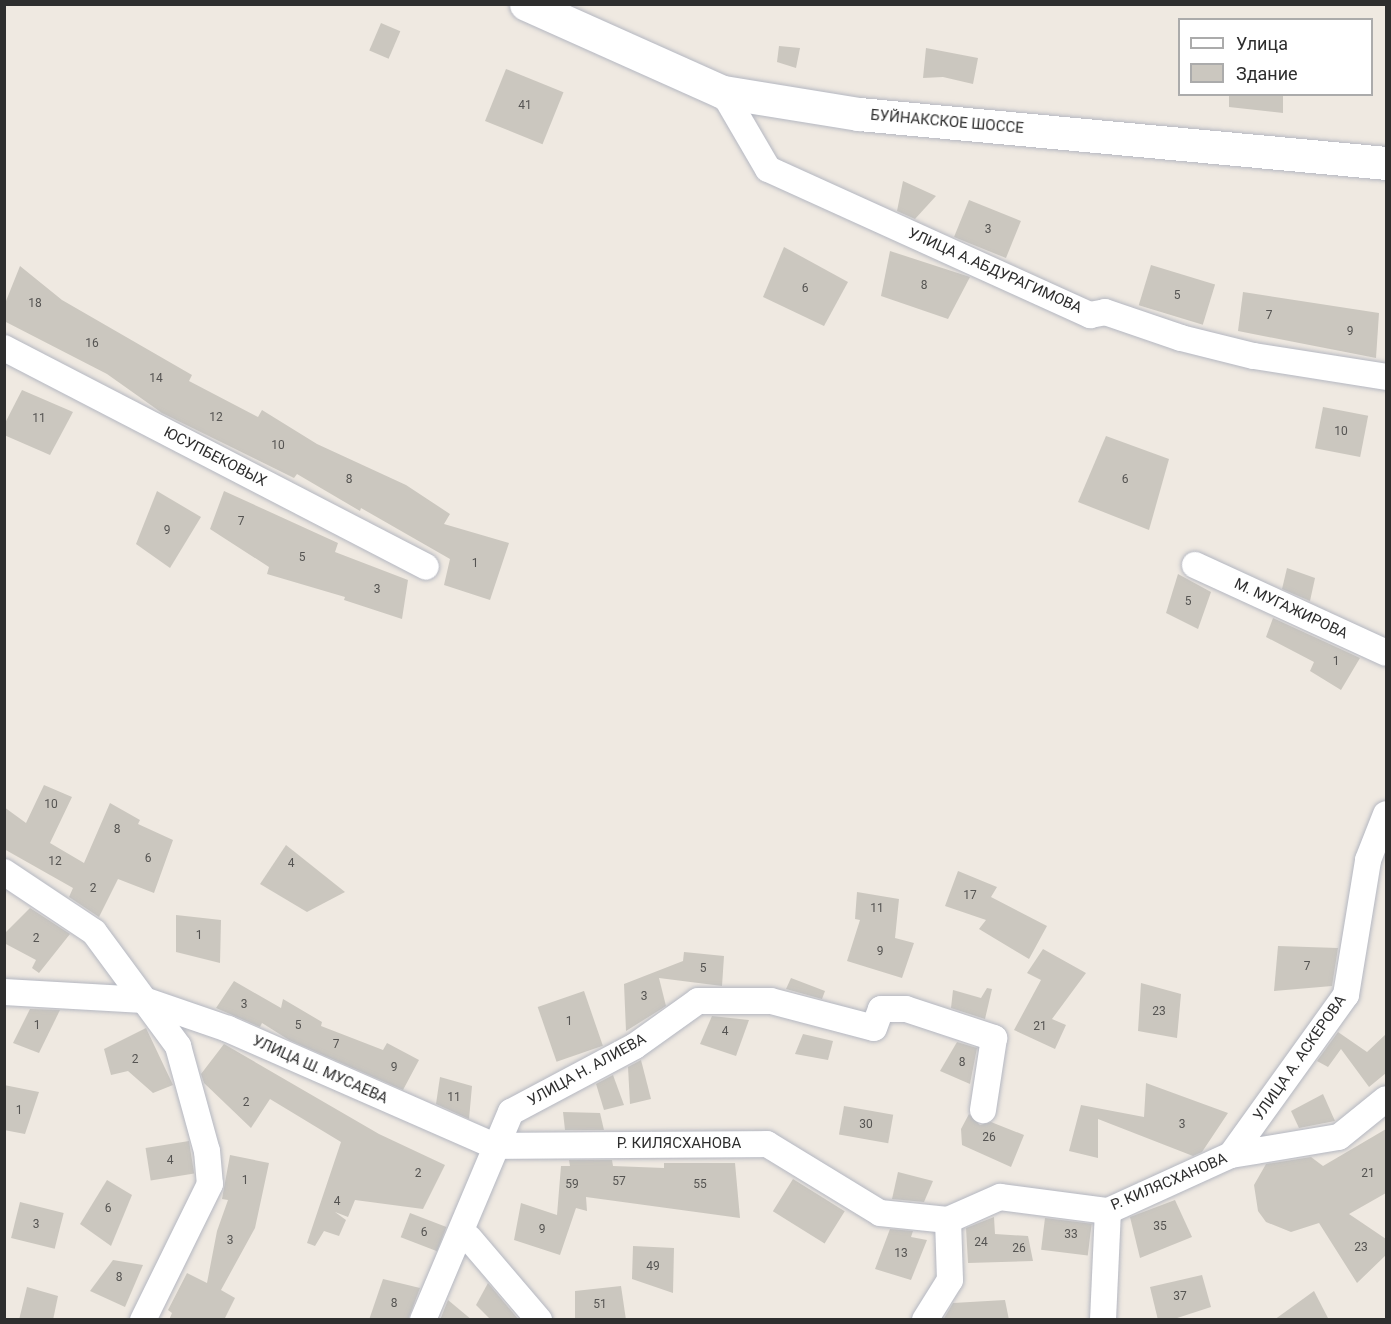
<!DOCTYPE html>
<meta charset="utf-8">
<style>
body{margin:0}
#map{position:relative;width:1391px;height:1324px;overflow:hidden;background:#efe9e1;font-family:Roboto,sans-serif}
div>[style]{position:absolute}
[style*='--x']{left:calc(var(--x)*1px);top:calc(var(--y)*1px);width:calc(var(--w)*1px);rotate:calc(var(--a)*1deg)}
.building>*{inset:0;background:#cbc7bf;transform-origin:0 0}
.roads{filter:drop-shadow(0 0 2px #b4b7c1) drop-shadow(0 0 2px #b4b7c1)}
.minor>*{height:26px;margin:-13px;padding:0 13px;transform-origin:13px;border-radius:13px;background:#fff}
.secondary>*{height:33px;margin:-16.5px;padding:0 16.5px;transform-origin:16.5px;border-radius:16.5px;background:#fff}
span{translate:-50% -50%;white-space:nowrap;text-align:center;line-height:1.15;-webkit-text-stroke:4.5px #fff;paint-order:stroke}
.number-label{font-size:12px;color:#555452}
.number-label span{-webkit-text-stroke-width:0}
.street-label{font-size:15px;color:#2e2e2e}
.frame{position:absolute;inset:0;border:6px solid #2e2e2e;pointer-events:none}
.legend{position:absolute;left:1178px;top:18px;width:195px;height:78px;box-sizing:border-box;background:#fff;border:2px solid #ababab;margin:0;padding:8px 10px;list-style:none;font-size:18px;color:#2e2e2e}
.legend li{display:flex;align-items:center;gap:12px;height:30px}
.legend b{width:30px;border:2px solid #ababab}
</style>
<div id="map">
<div class="building">
<i style="left:381px;top:23px;width:21px;height:30px;rotate:23deg"></i>
<i style="clip-path:polygon(779px 46px,800px 48px,796px 68px,777px 62px)"></i>
<i style="clip-path:polygon(926px 48px,978px 58px,973px 84px,943px 77px,923px 78px)"></i>
<i style="left:506px;top:69px;width:62px;height:56px;rotate:22deg"></i>
<i style="clip-path:polygon(1229px 94px,1283px 94px,1283px 113px,1229px 107px)"></i>
<i style="clip-path:polygon(903px 181px,936px 196px,915px 219px,897px 211px)"></i>
<i style="left:969px;top:200px;width:56px;height:40px;rotate:22deg"></i>
<i style="clip-path:polygon(784px 247px,848px 282px,824px 326px,763px 297px)"></i>
<i style="clip-path:polygon(890px 251px,970px 277px,948px 319px,881px 296px)"></i>
<i style="left:1151px;top:265px;width:67px;height:42px;rotate:17deg"></i>
<i style="clip-path:polygon(20px 266px,62px 300px,192px 375px,189px 381px,258px 417px,262px 410px,317px 444px,406px 485px,450px 514px,444px 524px,509px 543px,490px 600px,444px 585px,450px 559px,361px 508px,360px 511px,297px 474px,294px 478px,162px 413px,107px 374px,4px 321px,4px 306px)"></i>
<i style="clip-path:polygon(1243px 292px,1379px 313px,1376px 358px,1238px 331px)"></i>
<i style="clip-path:polygon(22px 390px,73px 412px,50px 455px,4px 435px,4px 425px)"></i>
<i style="left:1323px;top:407px;width:46px;height:42px;rotate:11deg"></i>
<i style="clip-path:polygon(1106px 436px,1169px 459px,1149px 530px,1078px 502px)"></i>
<i style="clip-path:polygon(157px 491px,201px 517px,170px 568px,136px 544px)"></i>
<i style="clip-path:polygon(224px 491px,338px 543px,335px 552px,408px 580px,402px 619px,344px 600px,345px 597px,267px 574px,269px 567px,210px 529px)"></i>
<i style="clip-path:polygon(1287px 568px,1315px 578px,1310px 601px,1282px 589px)"></i>
<i style="clip-path:polygon(1178px 574px,1211px 592px,1198px 629px,1166px 613px)"></i>
<i style="clip-path:polygon(1273px 618px,1360px 658px,1341px 690px,1310px 671px,1314px 662px,1266px 637px)"></i>
<i style="clip-path:polygon(44px 785px,72px 797px,50px 843px,84px 863px,110px 803px,140px 820px,138px 824px,173px 840px,154px 893px,118px 879px,99px 917px,69px 897px,73px 888px,4px 849px,4px 807px,26px 823px)"></i>
<i style="clip-path:polygon(286px 845px,345px 892px,307px 912px,260px 884px)"></i>
<i style="clip-path:polygon(958px 871px,997px 887px,991px 897px,1047px 926px,1029px 959px,979px 929px,986px 920px,945px 906px)"></i>
<i style="clip-path:polygon(857px 892px,899px 899px,895px 938px,914px 943px,902px 978px,847px 961px,860px 920px,855px 919px)"></i>
<i style="clip-path:polygon(30px 908px,70px 934px,39px 973px,32px 968px,36px 960px,4px 943px,4px 934px)"></i>
<i style="clip-path:polygon(176px 915px,221px 920px,220px 963px,176px 952px)"></i>
<i style="clip-path:polygon(1278px 946px,1338px 948px,1332px 986px,1274px 991px)"></i>
<i style="clip-path:polygon(1043px 949px,1086px 973px,1052px 1019px,1066px 1025px,1055px 1049px,1014px 1030px,1041px 980px,1027px 973px)"></i>
<i style="clip-path:polygon(684px 952px,724px 956px,722px 986px,659px 978px,666px 1006px,626px 1031px,624px 984px,683px 961px)"></i>
<i style="clip-path:polygon(791px 978px,825px 991px,822px 999px,786px 989px)"></i>
<i style="clip-path:polygon(234px 981px,281px 1008px,283px 999px,322px 1022px,321px 1026px,383px 1050px,387px 1043px,419px 1060px,403px 1090px,289px 1040px,262px 1023px,260px 1027px,216px 1008px)"></i>
<i style="clip-path:polygon(1141px 983px,1181px 994px,1177px 1038px,1138px 1031px)"></i>
<i style="clip-path:polygon(987px 988px,992px 989px,985px 1019px,951px 1008px,953px 990px,981px 998px)"></i>
<i style="left:584px;top:991px;width:58px;height:49px;rotate:71deg"></i>
<i style="clip-path:polygon(30px 1009px,60px 1010px,39px 1053px,13px 1043px)"></i>
<i style="clip-path:polygon(712px 1016px,749px 1020px,736px 1056px,700px 1044px)"></i>
<i style="clip-path:polygon(146px 1028px,173px 1085px,153px 1093px,128px 1071px,111px 1075px,104px 1049px)"></i>
<i style="clip-path:polygon(1338px 1032px,1367px 1052px,1386px 1034px,1386px 1073px,1369px 1087px,1341px 1049px,1328px 1067px,1317px 1061px)"></i>
<i style="clip-path:polygon(803px 1034px,833px 1041px,828px 1060px,795px 1054px)"></i>
<i style="clip-path:polygon(957px 1042px,977px 1048px,970px 1084px,940px 1071px)"></i>
<i style="clip-path:polygon(224px 1044px,379px 1134px,445px 1165px,423px 1209px,355px 1200px,348px 1217px,335px 1212px,346px 1220px,339px 1236px,324px 1231px,315px 1246px,307px 1243px,341px 1142px,270px 1099px,251px 1128px,204px 1083px,201px 1074px)"></i>
<i style="clip-path:polygon(641px 1060px,651px 1099px,630px 1104px,628px 1067px)"></i>
<i style="clip-path:polygon(613px 1075px,624px 1105px,604px 1110px,596px 1084px)"></i>
<i style="clip-path:polygon(440px 1077px,472px 1086px,469px 1119px,436px 1104px)"></i>
<i style="clip-path:polygon(1146px 1083px,1228px 1113px,1202px 1152px,1193px 1156px,1098px 1119px,1098px 1158px,1069px 1151px,1081px 1105px,1144px 1117px)"></i>
<i style="clip-path:polygon(4px 1085px,39px 1092px,25px 1134px,4px 1130px)"></i>
<i style="clip-path:polygon(1323px 1094px,1335px 1121px,1299px 1128px,1291px 1111px)"></i>
<i style="left:844px;top:1106px;width:50px;height:29px;rotate:10deg"></i>
<i style="clip-path:polygon(563px 1112px,600px 1113px,604px 1130px,565px 1130px)"></i>
<i style="clip-path:polygon(969px 1114px,980px 1125px,991px 1122px,1024px 1135px,1011px 1167px,962px 1145px,961px 1129px)"></i>
<i style="clip-path:polygon(1386px 1129px,1386px 1193px,1349px 1214px,1386px 1239px,1386px 1255px,1357px 1283px,1319px 1223px,1291px 1232px,1266px 1222px,1258px 1211px,1254px 1185px,1266px 1164px,1311px 1157px,1323px 1166px)"></i>
<i style="left:189px;top:1141px;width:33px;height:44px;rotate:81deg"></i>
<i style="clip-path:polygon(230px 1155px,269px 1163px,255px 1228px,221px 1290px,235px 1298px,224px 1320px,169px 1320px,172px 1313px,168px 1310px,187px 1273px,207px 1283px,217px 1231px,228px 1200px,222px 1199px)"></i>
<i style="clip-path:polygon(569px 1160px,612px 1160px,613px 1166px,664px 1168px,664px 1163px,735px 1163px,740px 1218px,586px 1197px,587px 1211px,576px 1208px,560px 1255px,514px 1240px,521px 1203px,557px 1215px,561px 1166px,570px 1166px)"></i>
<i style="clip-path:polygon(898px 1172px,933px 1181px,924px 1202px,892px 1199px)"></i>
<i style="left:793px;top:1179px;width:61px;height:38px;rotate:32deg"></i>
<i style="clip-path:polygon(107px 1180px,132px 1195px,111px 1246px,80px 1224px)"></i>
<i style="clip-path:polygon(1175px 1200px,1192px 1237px,1140px 1258px,1130px 1217px)"></i>
<i style="left:20px;top:1202px;width:45px;height:37px;rotate:14deg"></i>
<i style="left:410px;top:1213px;width:39px;height:26px;rotate:21deg"></i>
<i style="clip-path:polygon(994px 1217px,995px 1234px,1028px 1236px,1033px 1261px,968px 1263px,966px 1228px)"></i>
<i style="left:1045px;top:1218px;width:47px;height:32px;rotate:7deg"></i>
<i style="clip-path:polygon(890px 1229px,913px 1231px,911px 1237px,927px 1240px,911px 1280px,875px 1269px)"></i>
<i style="clip-path:polygon(633px 1246px,674px 1248px,673px 1293px,632px 1279px)"></i>
<i style="clip-path:polygon(113px 1260px,143px 1265px,125px 1307px,90px 1291px)"></i>
<i style="clip-path:polygon(1202px 1275px,1211px 1307px,1171px 1320px,1158px 1320px,1150px 1287px)"></i>
<i style="clip-path:polygon(383px 1279px,420px 1288px,408px 1320px,369px 1320px)"></i>
<i style="clip-path:polygon(488px 1283px,519px 1320px,491px 1320px,476px 1305px)"></i>
<i style="clip-path:polygon(621px 1286px,626px 1320px,575px 1320px,575px 1291px)"></i>
<i style="clip-path:polygon(27px 1287px,58px 1296px,53px 1320px,19px 1320px)"></i>
<i style="clip-path:polygon(1314px 1291px,1329px 1320px,1274px 1320px)"></i>
<i style="clip-path:polygon(448px 1300px,472px 1320px,440px 1320px)"></i>
<i style="clip-path:polygon(1005px 1300px,1009px 1320px,943px 1320px,953px 1303px)"></i>
</div>
<div class="roads">
<div class="minor">
<i style="--x:723;--y:92;--w:89;--a:59.7"></i>
<i style="--x:768;--y:169;--w:354;--a:24.4"></i>
<i style="--x:1090;--y:315;--w:15;--a:-11"></i>
<i style="--x:1105;--y:312;--w:80;--a:18.9"></i>
<i style="--x:1181;--y:338;--w:75;--a:13.9"></i>
<i style="--x:1254;--y:356;--w:134;--a:9"></i>
<i style="--x:4;--y:348;--w:475;--a:27.4"></i>
<i style="--x:1195;--y:565;--w:210;--a:24.7"></i>
<i style="--x:4;--y:872;--w:108;--a:33.7"></i>
<i style="--x:94;--y:932;--w:142;--a:53.6"></i>
<i style="--x:178;--y:1046;--w:109;--a:74.6"></i>
<i style="--x:207;--y:1151;--w:33;--a:85"></i>
<i style="--x:210;--y:1184;--w:152;--a:116.2"></i>
<i style="--x:4;--y:992;--w:140;--a:3.3"></i>
<i style="--x:144;--y:1000;--w:89;--a:19"></i>
<i style="--x:228;--y:1029;--w:291;--a:23.7"></i>
<i style="--x:494;--y:1146;--w:273;--a:-0.4"></i>
<i style="--x:767;--y:1144;--w:132;--a:31.4"></i>
<i style="--x:880;--y:1213;--w:68;--a:5.9"></i>
<i style="--x:948;--y:1220;--w:57;--a:-23.9"></i>
<i style="--x:1000;--y:1197;--w:109;--a:7.4"></i>
<i style="--x:1108;--y:1211;--w:135;--a:-24.5"></i>
<i style="--x:1231;--y:1155;--w:109;--a:-9.5"></i>
<i style="--x:1339;--y:1137;--w:60;--a:-39"></i>
<i style="--x:1231;--y:1155;--w:197;--a:-54.3"></i>
<i style="--x:1346;--y:995;--w:137;--a:-80.7"></i>
<i style="--x:1368;--y:860;--w:49;--a:-68.6"></i>
<i style="--x:469;--y:1238;--w:108;--a:49.5"></i>
<i style="--x:423;--y:1320;--w:226;--a:-67.1"></i>
<i style="--x:511;--y:1112;--w:140;--a:-28"></i>
<i style="--x:635;--y:1046;--w:77;--a:-35.5"></i>
<i style="--x:698;--y:1001;--w:73;--a:0"></i>
<i style="--x:771;--y:1001;--w:106;--a:14.7"></i>
<i style="--x:874;--y:1028;--w:20;--a:-70"></i>
<i style="--x:881;--y:1009;--w:25;--a:0"></i>
<i style="--x:906;--y:1009;--w:93;--a:18.2"></i>
<i style="--x:994;--y:1038;--w:73;--a:98.7"></i>
<i style="--x:925;--y:1320;--w:47;--a:-58"></i>
<i style="--x:950;--y:1280;--w:60;--a:-91.9"></i>
<i style="--x:1103;--y:1320;--w:109;--a:-87.4"></i>
</div>
<div class="secondary">
<i style="--x:526;--y:4;--w:216;--a:24.1"></i>
<i style="--x:723;--y:92;--w:138;--a:9.2"></i>
<i style="--x:859;--y:114;--w:529;--a:5.31"></i>
</div>
</div>
<div class="number-label">
<span style="left:525px;top:106px">41</span>
<span style="left:988px;top:230px">3</span>
<span style="left:924px;top:286px">8</span>
<span style="left:805px;top:289px">6</span>
<span style="left:1177px;top:296px">5</span>
<span style="left:35px;top:304px">18</span>
<span style="left:1269px;top:316px">7</span>
<span style="left:1350px;top:332px">9</span>
<span style="left:92px;top:344px">16</span>
<span style="left:156px;top:379px">14</span>
<span style="left:216px;top:418px">12</span>
<span style="left:39px;top:419px">11</span>
<span style="left:1341px;top:432px">10</span>
<span style="left:278px;top:446px">10</span>
<span style="left:349px;top:480px">8</span>
<span style="left:1125px;top:480px">6</span>
<span style="left:241px;top:522px">7</span>
<span style="left:167px;top:531px">9</span>
<span style="left:302px;top:558px">5</span>
<span style="left:475px;top:564px">1</span>
<span style="left:377px;top:590px">3</span>
<span style="left:1188px;top:602px">5</span>
<span style="left:1336px;top:662px">1</span>
<span style="left:51px;top:805px">10</span>
<span style="left:117px;top:830px">8</span>
<span style="left:148px;top:859px">6</span>
<span style="left:55px;top:862px">12</span>
<span style="left:291px;top:864px">4</span>
<span style="left:93px;top:889px">2</span>
<span style="left:970px;top:896px">17</span>
<span style="left:877px;top:909px">11</span>
<span style="left:199px;top:936px">1</span>
<span style="left:36px;top:939px">2</span>
<span style="left:880px;top:952px">9</span>
<span style="left:1307px;top:967px">7</span>
<span style="left:703px;top:969px">5</span>
<span style="left:644px;top:997px">3</span>
<span style="left:244px;top:1005px">3</span>
<span style="left:1159px;top:1012px">23</span>
<span style="left:569px;top:1022px">1</span>
<span style="left:37px;top:1026px">1</span>
<span style="left:298px;top:1026px">5</span>
<span style="left:1040px;top:1027px">21</span>
<span style="left:725px;top:1032px">4</span>
<span style="left:336px;top:1045px">7</span>
<span style="left:135px;top:1060px">2</span>
<span style="left:962px;top:1063px">8</span>
<span style="left:394px;top:1068px">9</span>
<span style="left:454px;top:1098px">11</span>
<span style="left:246px;top:1103px">2</span>
<span style="left:19px;top:1111px">1</span>
<span style="left:866px;top:1125px">30</span>
<span style="left:1182px;top:1125px">3</span>
<span style="left:989px;top:1138px">26</span>
<span style="left:170px;top:1161px">4</span>
<span style="left:418px;top:1174px">2</span>
<span style="left:1368px;top:1174px">21</span>
<span style="left:245px;top:1181px">1</span>
<span style="left:619px;top:1182px">57</span>
<span style="left:572px;top:1185px">59</span>
<span style="left:700px;top:1185px">55</span>
<span style="left:337px;top:1202px">4</span>
<span style="left:108px;top:1209px">6</span>
<span style="left:36px;top:1225px">3</span>
<span style="left:1160px;top:1227px">35</span>
<span style="left:542px;top:1230px">9</span>
<span style="left:424px;top:1233px">6</span>
<span style="left:1071px;top:1235px">33</span>
<span style="left:230px;top:1241px">3</span>
<span style="left:981px;top:1243px">24</span>
<span style="left:1361px;top:1248px">23</span>
<span style="left:1019px;top:1249px">26</span>
<span style="left:901px;top:1254px">13</span>
<span style="left:653px;top:1267px">49</span>
<span style="left:119px;top:1278px">8</span>
<span style="left:1180px;top:1297px">37</span>
<span style="left:394px;top:1304px">8</span>
<span style="left:600px;top:1305px">51</span>
</div>
<div class="street-label">
<span style="left:947px;top:122px;rotate:5deg">БУЙНАКСКОЕ ШОССЕ</span>
<span style="left:995px;top:271px;rotate:24deg">УЛИЦА А.АБДУРАГИМОВА</span>
<span style="left:215px;top:457px;rotate:27deg">ЮСУПБЕКОВЫХ</span>
<span style="left:1291px;top:609px;rotate:25deg">М. МУГАЖИРОВА</span>
<span style="left:1300px;top:1058px;rotate:-55deg">УЛИЦА А. АСКЕРОВА</span>
<span style="left:320px;top:1070px;rotate:24deg">УЛИЦА Ш. МУСАЕВА</span>
<span style="left:587px;top:1070px;rotate:-29deg">УЛИЦА Н. АЛИЕВА</span>
<span style="left:679px;top:1144px">Р. КИЛЯСХАНОВА</span>
<span style="left:1169px;top:1182px;rotate:-23deg">Р. КИЛЯСХАНОВА</span>
</div>
<div class="frame"></div>
<ul class="legend">
<li><b style="height:8px;background:#fff"></b>Улица</li>
<li><b style="height:16px;background:#cbc7bf"></b>Здание</li>
</ul>
</div>
